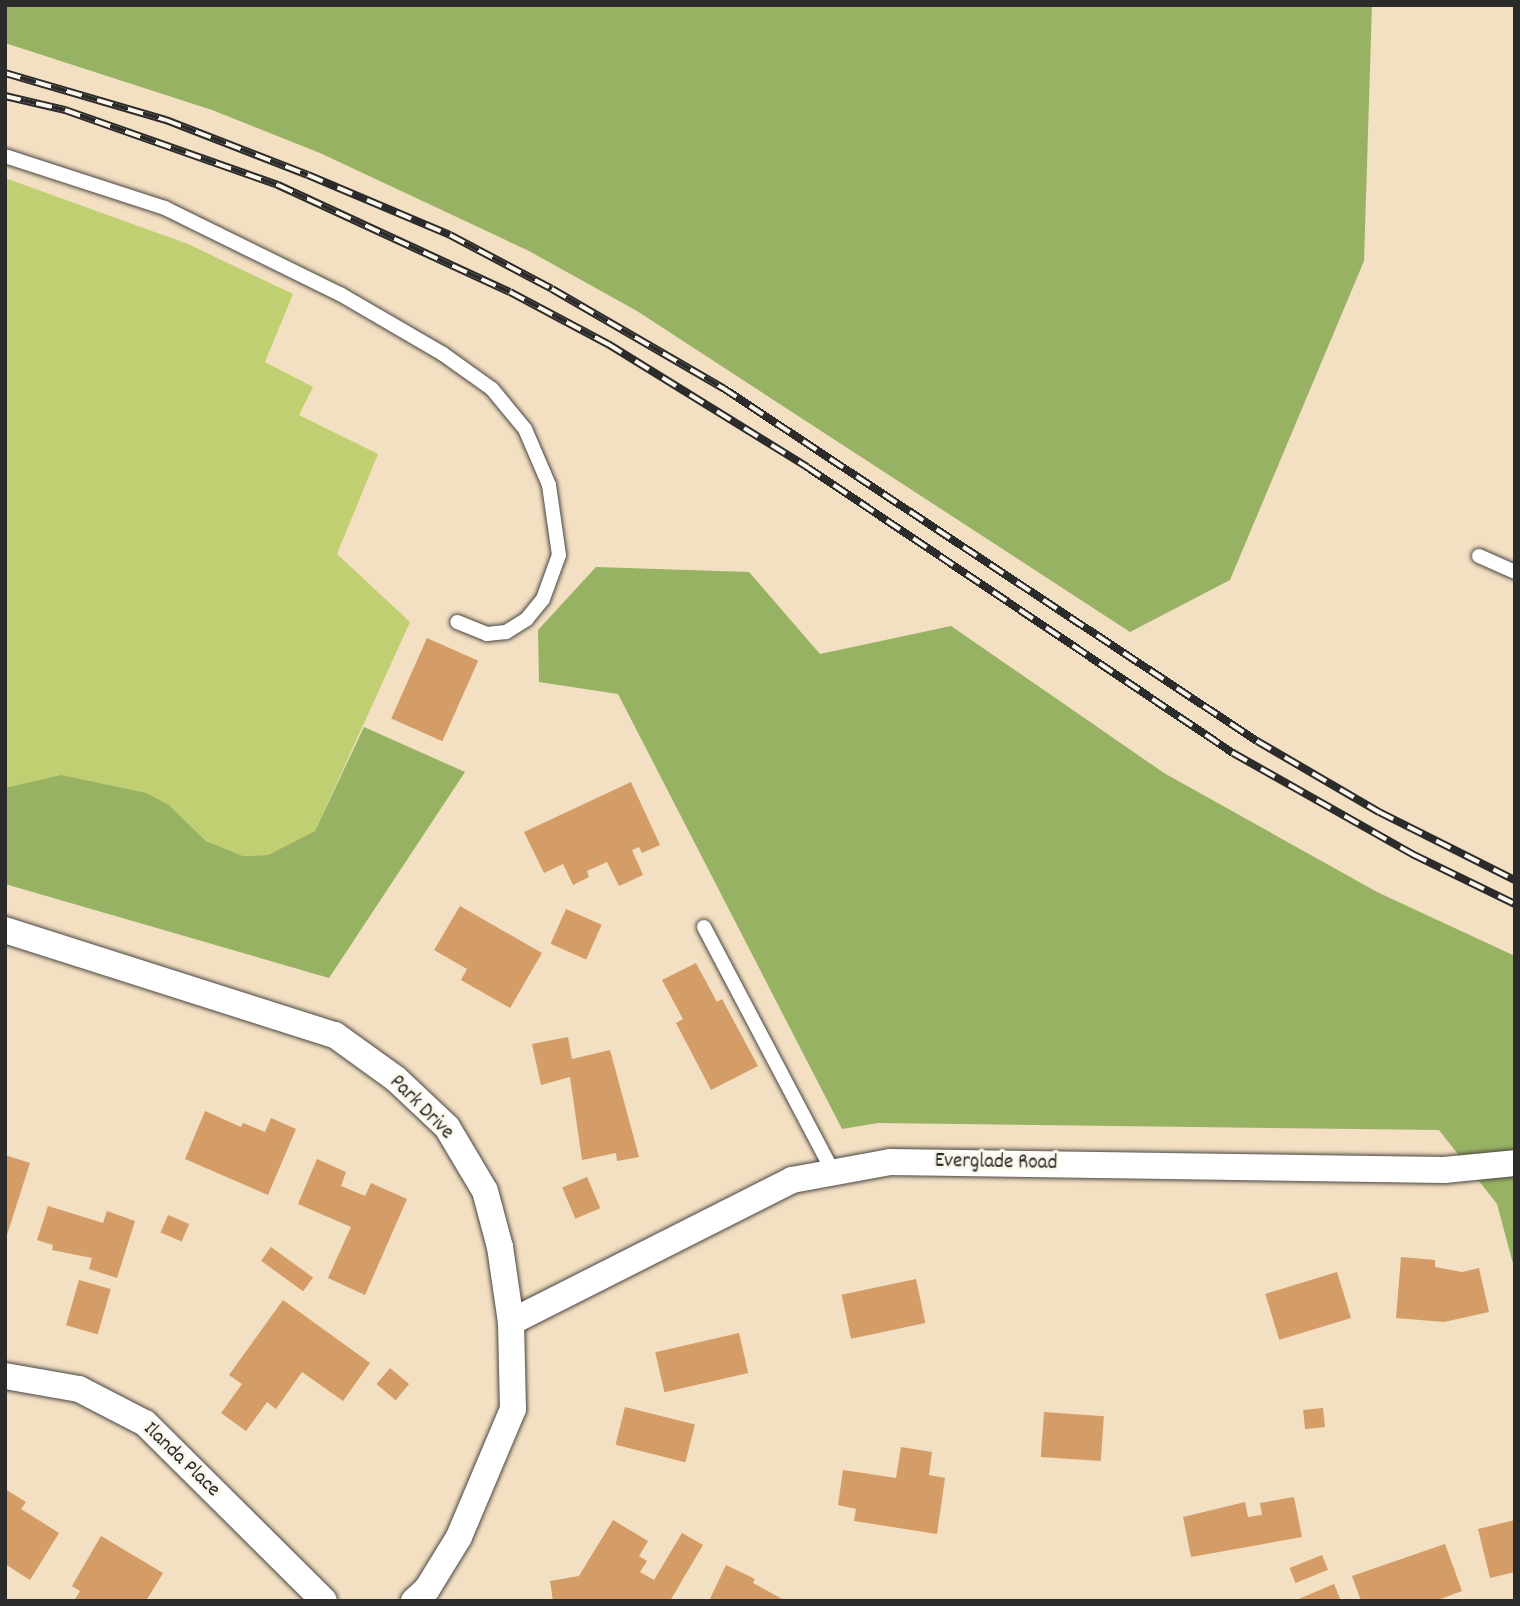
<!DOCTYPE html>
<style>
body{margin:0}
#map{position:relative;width:1520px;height:1606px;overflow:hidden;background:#f3dfc2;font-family:Dekko,sans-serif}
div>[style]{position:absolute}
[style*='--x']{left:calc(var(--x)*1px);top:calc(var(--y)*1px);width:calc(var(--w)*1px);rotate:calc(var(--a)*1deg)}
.green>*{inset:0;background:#c0cf71}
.forest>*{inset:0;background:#98b263}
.building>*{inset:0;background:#d49c67;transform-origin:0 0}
.roads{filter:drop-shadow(0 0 2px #494642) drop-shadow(0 0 2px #494642)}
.lane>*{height:14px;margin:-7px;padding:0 7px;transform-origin:7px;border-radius:7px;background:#fff}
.street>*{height:26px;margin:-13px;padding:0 13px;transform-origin:13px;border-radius:13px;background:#fff}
.rail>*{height:8px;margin-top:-4px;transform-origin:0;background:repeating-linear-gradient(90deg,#fbf7ec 0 16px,#2b2b2b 0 32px);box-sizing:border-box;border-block:2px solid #2b2b2b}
span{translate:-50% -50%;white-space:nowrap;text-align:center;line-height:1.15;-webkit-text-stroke:6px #fbf7ec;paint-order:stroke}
.street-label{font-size:21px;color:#2b2b2b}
.frame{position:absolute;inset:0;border:7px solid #2b2b2b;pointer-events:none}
</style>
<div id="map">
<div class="green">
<i style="clip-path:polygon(5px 178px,188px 244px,293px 294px,265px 362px,313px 387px,299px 415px,378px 454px,337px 554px,410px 622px,315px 831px,268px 855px,243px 856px,206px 841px,169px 805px,5px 788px)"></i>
</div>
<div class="forest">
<i style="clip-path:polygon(5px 5px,1372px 5px,1364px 261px,1230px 580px,1130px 632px,637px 311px,529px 251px,320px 153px,212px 110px,5px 43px)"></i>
<i style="clip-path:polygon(596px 567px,749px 572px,820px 654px,951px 626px,1164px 773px,1377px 892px,1515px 956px,1515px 1271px,1497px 1204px,1439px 1130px,878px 1123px,842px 1129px,618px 694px,539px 682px,538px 630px)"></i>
<i style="clip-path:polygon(364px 727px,465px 772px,329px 978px,5px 884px,5px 788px,61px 775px,146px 793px,169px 805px,206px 841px,243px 856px,268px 855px,315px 831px)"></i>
</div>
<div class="building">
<i style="left:427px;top:638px;width:56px;height:88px;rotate:24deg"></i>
<i style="clip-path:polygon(631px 782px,660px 845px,642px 853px,639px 847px,632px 850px,643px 875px,619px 886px,607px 862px,587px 871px,589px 877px,573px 885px,563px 864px,544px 873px,524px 832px)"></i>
<i style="clip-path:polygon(460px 906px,542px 953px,510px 1008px,461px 980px,467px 969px,434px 950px)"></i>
<i style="left:566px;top:909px;width:39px;height:38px;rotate:24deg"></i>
<i style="clip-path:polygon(696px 963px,717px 1002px,722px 999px,758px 1066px,711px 1090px,676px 1023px,683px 1019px,662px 980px)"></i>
<i style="clip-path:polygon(568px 1037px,572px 1059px,610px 1050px,639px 1157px,617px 1161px,616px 1153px,582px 1160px,570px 1077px,541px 1085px,532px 1044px)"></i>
<i style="clip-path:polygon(205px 1111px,241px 1127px,243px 1123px,265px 1132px,271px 1118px,296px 1129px,268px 1195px,185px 1159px)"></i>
<i style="clip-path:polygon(5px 1155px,30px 1163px,6px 1238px,5px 1238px)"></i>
<i style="clip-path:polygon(317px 1159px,346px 1172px,341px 1186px,365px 1196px,371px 1183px,407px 1199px,365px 1295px,328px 1278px,351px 1227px,298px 1204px)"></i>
<i style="left:587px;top:1177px;width:34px;height:27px;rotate:67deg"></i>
<i style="clip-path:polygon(48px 1206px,103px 1223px,107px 1211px,135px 1221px,117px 1278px,89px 1269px,92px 1258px,52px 1250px,53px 1245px,37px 1240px)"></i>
<i style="left:168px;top:1215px;width:23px;height:19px;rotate:23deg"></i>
<i style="left:271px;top:1247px;width:52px;height:17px;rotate:36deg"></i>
<i style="clip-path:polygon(1401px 1257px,1435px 1260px,1435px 1267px,1462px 1272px,1479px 1268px,1489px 1312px,1444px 1322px,1396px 1318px)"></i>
<i style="left:1337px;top:1272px;width:48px;height:75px;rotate:73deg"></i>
<i style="left:916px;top:1279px;width:45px;height:76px;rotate:78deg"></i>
<i style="left:79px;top:1280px;width:33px;height:47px;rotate:16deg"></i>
<i style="clip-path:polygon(283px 1300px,370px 1363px,343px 1401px,302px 1372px,276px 1409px,267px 1402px,246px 1431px,221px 1413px,242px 1384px,229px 1375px)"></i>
<i style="left:739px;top:1333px;width:41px;height:86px;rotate:77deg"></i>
<i style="left:390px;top:1368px;width:25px;height:21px;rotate:40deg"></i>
<i style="left:625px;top:1407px;width:72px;height:39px;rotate:14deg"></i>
<i style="left:1323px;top:1408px;width:19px;height:20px;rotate:84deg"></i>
<i style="left:1044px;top:1412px;width:60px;height:45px;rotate:4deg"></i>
<i style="clip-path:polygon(901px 1447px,932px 1452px,929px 1475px,945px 1478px,937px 1534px,854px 1521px,856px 1509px,838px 1505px,843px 1470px,896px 1478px)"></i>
<i style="clip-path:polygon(5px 1489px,26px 1502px,21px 1509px,59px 1533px,30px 1580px,5px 1564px)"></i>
<i style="clip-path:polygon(1294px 1497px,1302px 1537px,1191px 1557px,1183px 1517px,1245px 1502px,1248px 1517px,1262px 1515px,1260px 1503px)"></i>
<i style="clip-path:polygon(613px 1520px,648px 1541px,639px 1556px,647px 1561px,640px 1572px,654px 1580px,682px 1533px,703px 1545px,670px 1601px,553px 1601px,550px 1581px,579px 1576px)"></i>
<i style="clip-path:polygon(1515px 1520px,1515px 1572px,1490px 1578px,1478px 1529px)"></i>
<i style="clip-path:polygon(101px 1536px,163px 1573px,146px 1601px,74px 1601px,80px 1591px,72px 1586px)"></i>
<i style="clip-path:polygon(1445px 1544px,1462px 1591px,1435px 1601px,1361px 1601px,1352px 1576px)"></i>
<i style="left:1322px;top:1555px;width:16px;height:35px;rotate:68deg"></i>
<i style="clip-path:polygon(726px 1565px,755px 1579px,753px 1583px,786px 1601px,709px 1601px)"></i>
<i style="clip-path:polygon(1334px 1584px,1341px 1601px,1294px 1601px)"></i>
</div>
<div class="roads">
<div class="lane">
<i style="--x:5;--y:156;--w:168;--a:18"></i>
<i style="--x:165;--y:208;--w:195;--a:26.2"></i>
<i style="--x:340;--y:294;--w:119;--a:30.2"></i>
<i style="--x:443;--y:354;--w:60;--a:35.5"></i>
<i style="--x:492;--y:389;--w:52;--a:50.5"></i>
<i style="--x:525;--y:429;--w:61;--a:66.8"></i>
<i style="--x:549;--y:485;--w:71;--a:81.9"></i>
<i style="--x:559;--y:555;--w:47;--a:110"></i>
<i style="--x:543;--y:599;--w:26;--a:129"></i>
<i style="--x:527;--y:619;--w:25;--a:148"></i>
<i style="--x:506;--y:632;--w:19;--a:174"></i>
<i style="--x:487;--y:634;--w:32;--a:-158"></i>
<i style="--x:1479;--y:556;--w:39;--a:24"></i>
<i style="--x:704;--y:927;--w:277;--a:62.2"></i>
</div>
<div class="street">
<i style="--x:5;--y:930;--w:346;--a:17.7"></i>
<i style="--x:335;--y:1035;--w:75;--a:35.8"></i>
<i style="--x:396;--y:1079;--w:70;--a:43.3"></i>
<i style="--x:447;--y:1127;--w:74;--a:59.3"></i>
<i style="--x:485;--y:1191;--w:58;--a:75"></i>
<i style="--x:500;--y:1247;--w:76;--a:81.7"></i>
<i style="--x:511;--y:1322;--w:87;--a:88.7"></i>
<i style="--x:513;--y:1409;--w:139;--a:112.9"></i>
<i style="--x:459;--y:1537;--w:61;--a:121.6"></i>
<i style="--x:427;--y:1589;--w:18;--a:137"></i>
<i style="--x:511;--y:1322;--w:315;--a:-26.8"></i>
<i style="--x:792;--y:1180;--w:100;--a:-10.4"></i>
<i style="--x:890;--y:1162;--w:554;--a:0.83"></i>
<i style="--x:1444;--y:1170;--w:71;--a:-5.6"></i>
<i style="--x:5;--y:1376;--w:75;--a:10"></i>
<i style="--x:79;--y:1389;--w:74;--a:27.3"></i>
<i style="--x:145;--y:1423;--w:252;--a:44.8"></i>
</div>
</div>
<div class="rail">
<i style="--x:5;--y:73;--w:168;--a:16.3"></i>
<i style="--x:166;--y:120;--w:152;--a:21.2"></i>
<i style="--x:308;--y:175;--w:154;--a:22.9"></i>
<i style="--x:450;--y:235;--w:115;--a:27.9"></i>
<i style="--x:552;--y:289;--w:198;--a:30.1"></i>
<i style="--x:723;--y:388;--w:640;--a:33.47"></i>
<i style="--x:1257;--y:741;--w:141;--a:30.2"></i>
<i style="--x:1379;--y:812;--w:152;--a:26.6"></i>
<i style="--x:5;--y:96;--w:62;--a:13.1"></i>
<i style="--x:65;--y:110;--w:226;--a:19.4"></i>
<i style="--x:278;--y:185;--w:255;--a:24.8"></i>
<i style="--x:510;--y:292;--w:111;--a:28"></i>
<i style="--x:608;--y:344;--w:234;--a:31.7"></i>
<i style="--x:807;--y:467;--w:513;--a:33.88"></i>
<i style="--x:1233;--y:753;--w:206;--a:29.4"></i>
<i style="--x:1412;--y:854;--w:114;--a:25.9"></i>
</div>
<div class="street-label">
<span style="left:421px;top:1108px;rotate:45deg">Park Drive</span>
<span style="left:996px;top:1163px;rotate:1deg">Everglade Road</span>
<span style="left:181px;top:1460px;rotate:44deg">Ilanda Place</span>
</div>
<div class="frame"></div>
</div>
